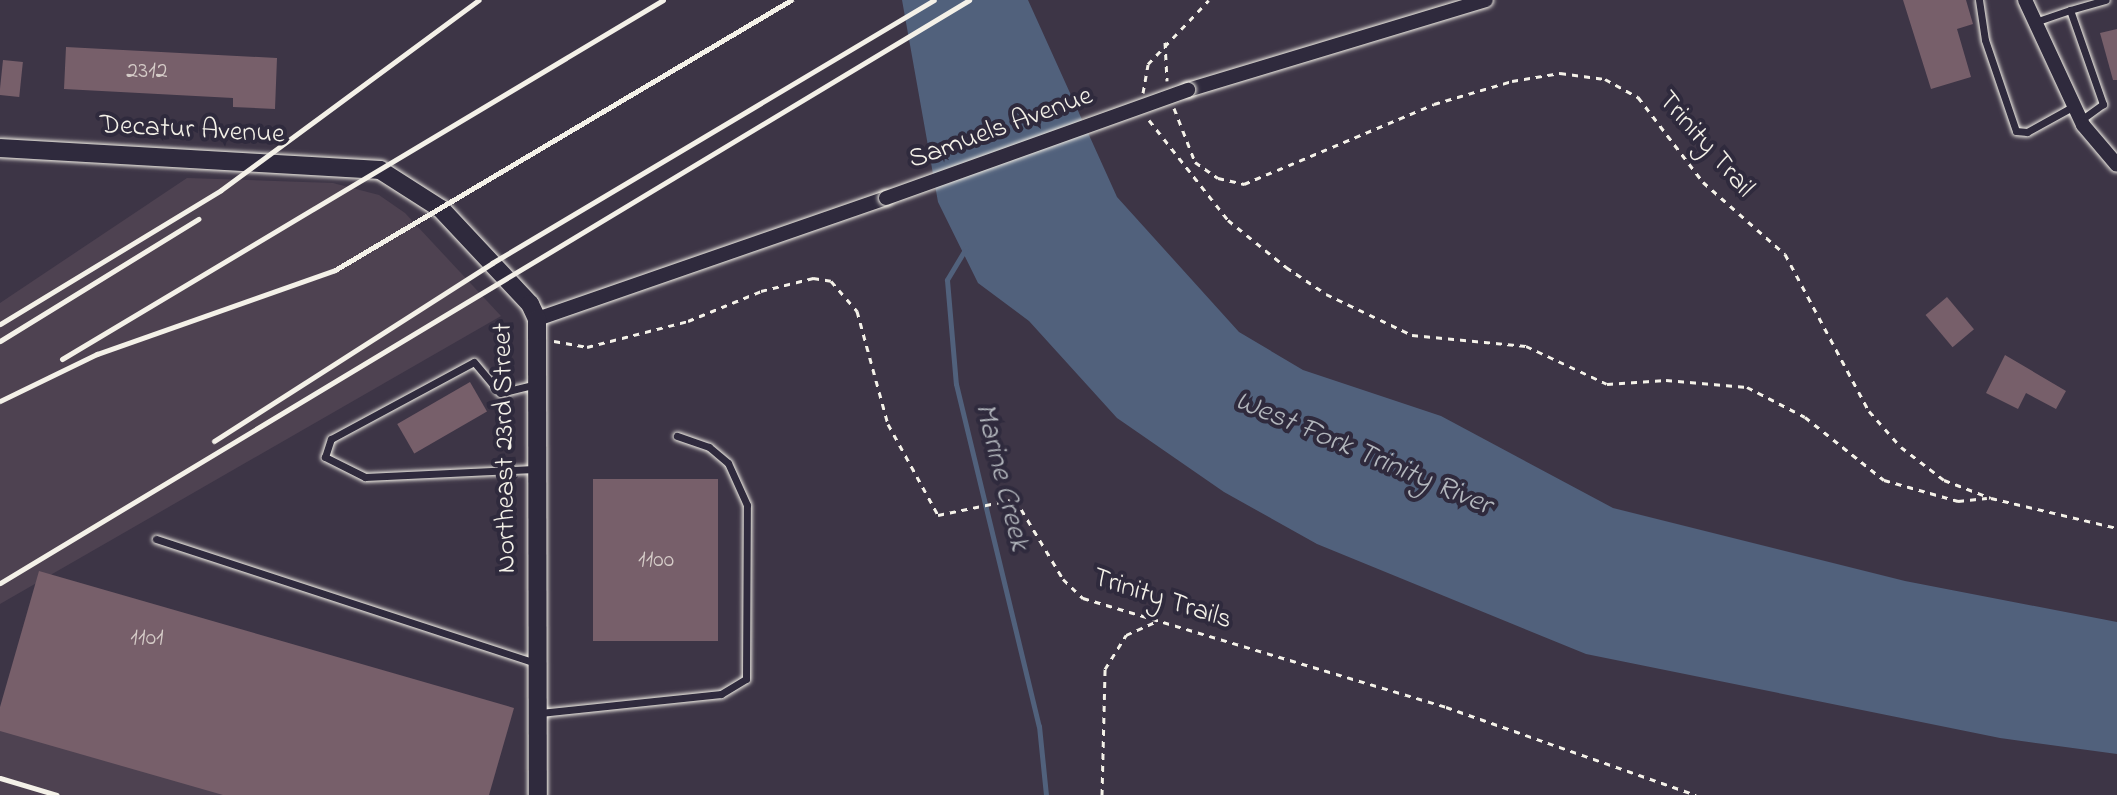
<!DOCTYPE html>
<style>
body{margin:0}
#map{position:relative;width:2117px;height:795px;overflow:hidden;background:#3d3546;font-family:"Indie Flower",sans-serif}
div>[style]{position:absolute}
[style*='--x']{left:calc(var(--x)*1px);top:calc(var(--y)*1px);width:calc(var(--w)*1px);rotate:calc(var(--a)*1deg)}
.built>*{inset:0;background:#4e4251}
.water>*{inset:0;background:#51617c}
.stream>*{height:5px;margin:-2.5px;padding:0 2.5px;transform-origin:2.5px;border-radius:2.5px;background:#51617c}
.building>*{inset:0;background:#775f6a;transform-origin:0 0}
.path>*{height:3px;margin-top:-1.5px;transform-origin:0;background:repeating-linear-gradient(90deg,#f4f1e8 0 6px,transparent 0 12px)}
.roads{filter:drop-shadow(0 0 2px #f4f1e8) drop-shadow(0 0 2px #f4f1e8)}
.service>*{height:7px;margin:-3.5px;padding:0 3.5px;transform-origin:3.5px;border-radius:3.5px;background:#2f2a3d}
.minor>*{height:14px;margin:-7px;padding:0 7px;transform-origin:7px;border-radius:7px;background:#2f2a3d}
.secondary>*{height:18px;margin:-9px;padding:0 9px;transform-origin:9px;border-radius:9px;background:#2f2a3d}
.rail>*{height:5px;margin:-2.5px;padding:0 2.5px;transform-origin:2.5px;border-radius:2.5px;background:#f4f1e8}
.bridges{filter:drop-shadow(0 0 2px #f4f1e8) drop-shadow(0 0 2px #f4f1e8)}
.minor-bridge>*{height:14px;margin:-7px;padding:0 7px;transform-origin:7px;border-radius:7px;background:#2f2a3d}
span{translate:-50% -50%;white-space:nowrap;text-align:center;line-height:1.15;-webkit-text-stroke:8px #2f2a3d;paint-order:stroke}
.number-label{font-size:24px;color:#d5ccc8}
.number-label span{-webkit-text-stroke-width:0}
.street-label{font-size:28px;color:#f4f1e8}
.water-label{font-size:30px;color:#b3b7bd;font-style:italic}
</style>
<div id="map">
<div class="built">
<i style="clip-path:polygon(187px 178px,333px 183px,379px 195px,405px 213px,501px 316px,0 604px,0 303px)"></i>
<i style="clip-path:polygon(0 728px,229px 795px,0 795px)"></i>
</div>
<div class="water">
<i style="clip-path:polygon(902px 0,1028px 0,1117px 197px,1239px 332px,1303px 370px,1441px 416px,1613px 508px,1905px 581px,2117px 622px,2117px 754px,2000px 738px,1586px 654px,1317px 544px,1224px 492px,1117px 418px,1029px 321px,978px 283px,938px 202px)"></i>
</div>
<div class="stream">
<i style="--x:966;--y:248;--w:37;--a:121"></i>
<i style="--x:947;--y:280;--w:104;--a:85.1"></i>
<i style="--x:956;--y:384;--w:352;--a:76.4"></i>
<i style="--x:1039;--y:726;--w:69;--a:84.2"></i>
</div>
<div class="building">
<i style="clip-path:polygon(1903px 0,1966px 0,1973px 24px,1957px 29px,1971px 77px,1931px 89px)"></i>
<i style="clip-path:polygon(2117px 29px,2117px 80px,2113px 80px,2100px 33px)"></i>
<i style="clip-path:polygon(66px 47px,277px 58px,275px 109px,233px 107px,233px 98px,64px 89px)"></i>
<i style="left:3px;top:60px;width:20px;height:35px;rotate:6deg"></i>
<i style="left:1947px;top:297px;width:42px;height:28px;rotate:50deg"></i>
<i style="clip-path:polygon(2005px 355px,2066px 391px,2056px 409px,2026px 393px,2018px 409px,1986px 393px)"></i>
<i style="left:470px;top:382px;width:34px;height:84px;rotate:60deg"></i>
<i style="left:718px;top:479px;width:162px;height:125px;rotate:90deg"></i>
<i style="clip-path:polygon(39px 571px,514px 708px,489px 795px,223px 795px,0 731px,0 707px)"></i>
</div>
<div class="path">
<i style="--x:1165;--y:42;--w:39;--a:87"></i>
<i style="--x:1143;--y:93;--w:29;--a:-80"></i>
<i style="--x:1148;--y:64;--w:88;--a:-46.4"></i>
<i style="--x:1174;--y:108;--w:58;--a:68.7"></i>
<i style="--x:1195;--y:162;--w:28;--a:35"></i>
<i style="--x:1218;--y:178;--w:27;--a:13"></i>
<i style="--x:1244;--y:184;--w:206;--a:-22.8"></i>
<i style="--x:1434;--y:104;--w:81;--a:-16.4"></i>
<i style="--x:1512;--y:81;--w:49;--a:-9.5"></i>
<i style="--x:1560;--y:73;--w:45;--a:7.6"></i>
<i style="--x:1605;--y:79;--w:38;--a:29"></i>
<i style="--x:1638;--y:97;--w:107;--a:52.6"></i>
<i style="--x:1703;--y:182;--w:109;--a:41.3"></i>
<i style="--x:1785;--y:254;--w:178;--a:61.9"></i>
<i style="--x:1869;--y:411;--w:48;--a:48.4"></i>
<i style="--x:1901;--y:447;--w:54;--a:37.5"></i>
<i style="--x:1944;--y:480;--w:50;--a:21"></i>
<i style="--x:1991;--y:498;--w:130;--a:13.4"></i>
<i style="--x:1149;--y:120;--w:127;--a:51.7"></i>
<i style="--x:1228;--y:220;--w:75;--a:39"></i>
<i style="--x:1286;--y:267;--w:48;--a:34"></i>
<i style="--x:1326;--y:294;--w:95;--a:25.5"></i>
<i style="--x:1412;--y:335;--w:115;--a:5.5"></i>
<i style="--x:1526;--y:346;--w:89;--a:25.1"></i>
<i style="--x:1607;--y:384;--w:59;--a:-3.9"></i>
<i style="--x:1666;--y:380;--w:81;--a:4.9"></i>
<i style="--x:1747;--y:387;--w:65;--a:27.3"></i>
<i style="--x:1805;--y:417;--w:101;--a:38.6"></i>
<i style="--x:1884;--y:480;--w:77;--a:15.8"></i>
<i style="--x:1958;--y:501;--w:29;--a:-6"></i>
<i style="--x:554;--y:341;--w:34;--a:10"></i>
<i style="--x:587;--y:347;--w:104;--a:-14.4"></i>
<i style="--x:688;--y:321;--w:79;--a:-22.3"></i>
<i style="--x:761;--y:291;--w:54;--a:-14"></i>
<i style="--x:813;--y:278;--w:18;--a:9"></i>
<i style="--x:831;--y:281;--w:40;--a:49"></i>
<i style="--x:857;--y:311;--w:117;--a:74.7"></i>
<i style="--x:888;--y:424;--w:104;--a:61.2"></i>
<i style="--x:938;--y:515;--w:79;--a:-11.7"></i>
<i style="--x:1015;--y:499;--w:93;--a:59"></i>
<i style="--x:1063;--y:579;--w:28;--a:44"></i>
<i style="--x:1083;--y:598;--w:379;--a:16.7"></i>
<i style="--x:1446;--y:707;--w:265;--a:19.4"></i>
<i style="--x:1102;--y:795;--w:126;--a:-88.6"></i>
<i style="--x:1105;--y:669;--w:40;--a:-58"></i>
<i style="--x:1126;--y:635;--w:34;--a:-24"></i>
</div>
<div class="roads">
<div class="service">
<i style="--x:1979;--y:0;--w:40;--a:81.5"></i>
<i style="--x:1985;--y:40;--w:96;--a:71.2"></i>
<i style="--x:2016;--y:131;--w:11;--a:5"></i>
<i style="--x:2027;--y:132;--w:54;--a:-29"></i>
<i style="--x:2070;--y:10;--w:37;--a:-16"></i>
<i style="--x:2035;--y:22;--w:37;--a:-19"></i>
<i style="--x:2070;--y:10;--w:100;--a:70.7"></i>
<i style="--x:2103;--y:104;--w:27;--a:144"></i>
<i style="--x:534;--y:469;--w:169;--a:177.3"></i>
<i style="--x:365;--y:477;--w:45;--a:-153.4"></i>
<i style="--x:325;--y:457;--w:19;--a:-72"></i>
<i style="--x:331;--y:439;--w:162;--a:-28.3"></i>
<i style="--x:474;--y:362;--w:40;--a:50"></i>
<i style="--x:500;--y:393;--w:36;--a:-14"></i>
<i style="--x:156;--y:539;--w:399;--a:18.1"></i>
<i style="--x:540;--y:713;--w:182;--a:-6"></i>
<i style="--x:721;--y:694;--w:29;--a:-31"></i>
<i style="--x:746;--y:679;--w:174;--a:-89.7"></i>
<i style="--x:747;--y:505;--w:46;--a:-114.3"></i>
<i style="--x:728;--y:463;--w:25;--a:-140"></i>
<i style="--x:709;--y:447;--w:34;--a:-161"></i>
</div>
<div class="minor">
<i style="--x:2025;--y:0;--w:138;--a:65.1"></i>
<i style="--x:2083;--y:125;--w:52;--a:49.6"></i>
<i style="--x:1188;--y:90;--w:311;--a:-16.8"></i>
<i style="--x:537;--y:319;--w:369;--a:-19.1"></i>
</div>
<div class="secondary">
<i style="--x:0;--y:148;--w:381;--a:3.3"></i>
<i style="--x:380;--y:170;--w:72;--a:32.6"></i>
<i style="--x:441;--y:209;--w:130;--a:46.9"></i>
<i style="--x:530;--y:304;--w:17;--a:65"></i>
<i style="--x:537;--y:319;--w:476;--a:89.9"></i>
</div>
</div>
<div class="rail">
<i style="--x:0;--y:324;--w:258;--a:-31.2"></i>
<i style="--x:221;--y:190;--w:320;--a:-36.4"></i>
<i style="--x:0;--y:341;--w:233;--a:-31.6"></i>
<i style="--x:62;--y:359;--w:700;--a:-30.85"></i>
<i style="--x:0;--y:401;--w:108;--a:-25.9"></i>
<i style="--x:97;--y:354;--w:252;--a:-19.4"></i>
<i style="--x:335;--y:270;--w:530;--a:-30.63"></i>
<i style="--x:214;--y:441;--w:330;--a:-32.6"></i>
<i style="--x:492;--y:263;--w:514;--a:-30.75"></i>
<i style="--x:0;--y:583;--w:1131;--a:-31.03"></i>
<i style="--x:0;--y:778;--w:59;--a:16.6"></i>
</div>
<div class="bridges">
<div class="minor-bridge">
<i style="--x:886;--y:198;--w:321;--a:-19.7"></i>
</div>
</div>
<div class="number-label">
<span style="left:147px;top:72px">2312</span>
<span style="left:656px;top:561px">1100</span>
<span style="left:147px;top:639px">1101</span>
</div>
<div class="street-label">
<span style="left:1001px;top:129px;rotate:-20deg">Samuels Avenue</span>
<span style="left:192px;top:131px;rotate:3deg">Decatur Avenue</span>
<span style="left:1705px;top:145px;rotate:49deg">Trinity Trail</span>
<span style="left:506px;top:448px;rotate:-91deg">Northeast 23rd Street</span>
<span style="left:1162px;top:600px;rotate:18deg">Trinity Trails</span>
</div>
<div class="water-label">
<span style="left:1363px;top:454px;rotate:23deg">West Fork Trinity River</span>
<span style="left:1001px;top:477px;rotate:76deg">Marine Creek</span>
</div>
</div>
